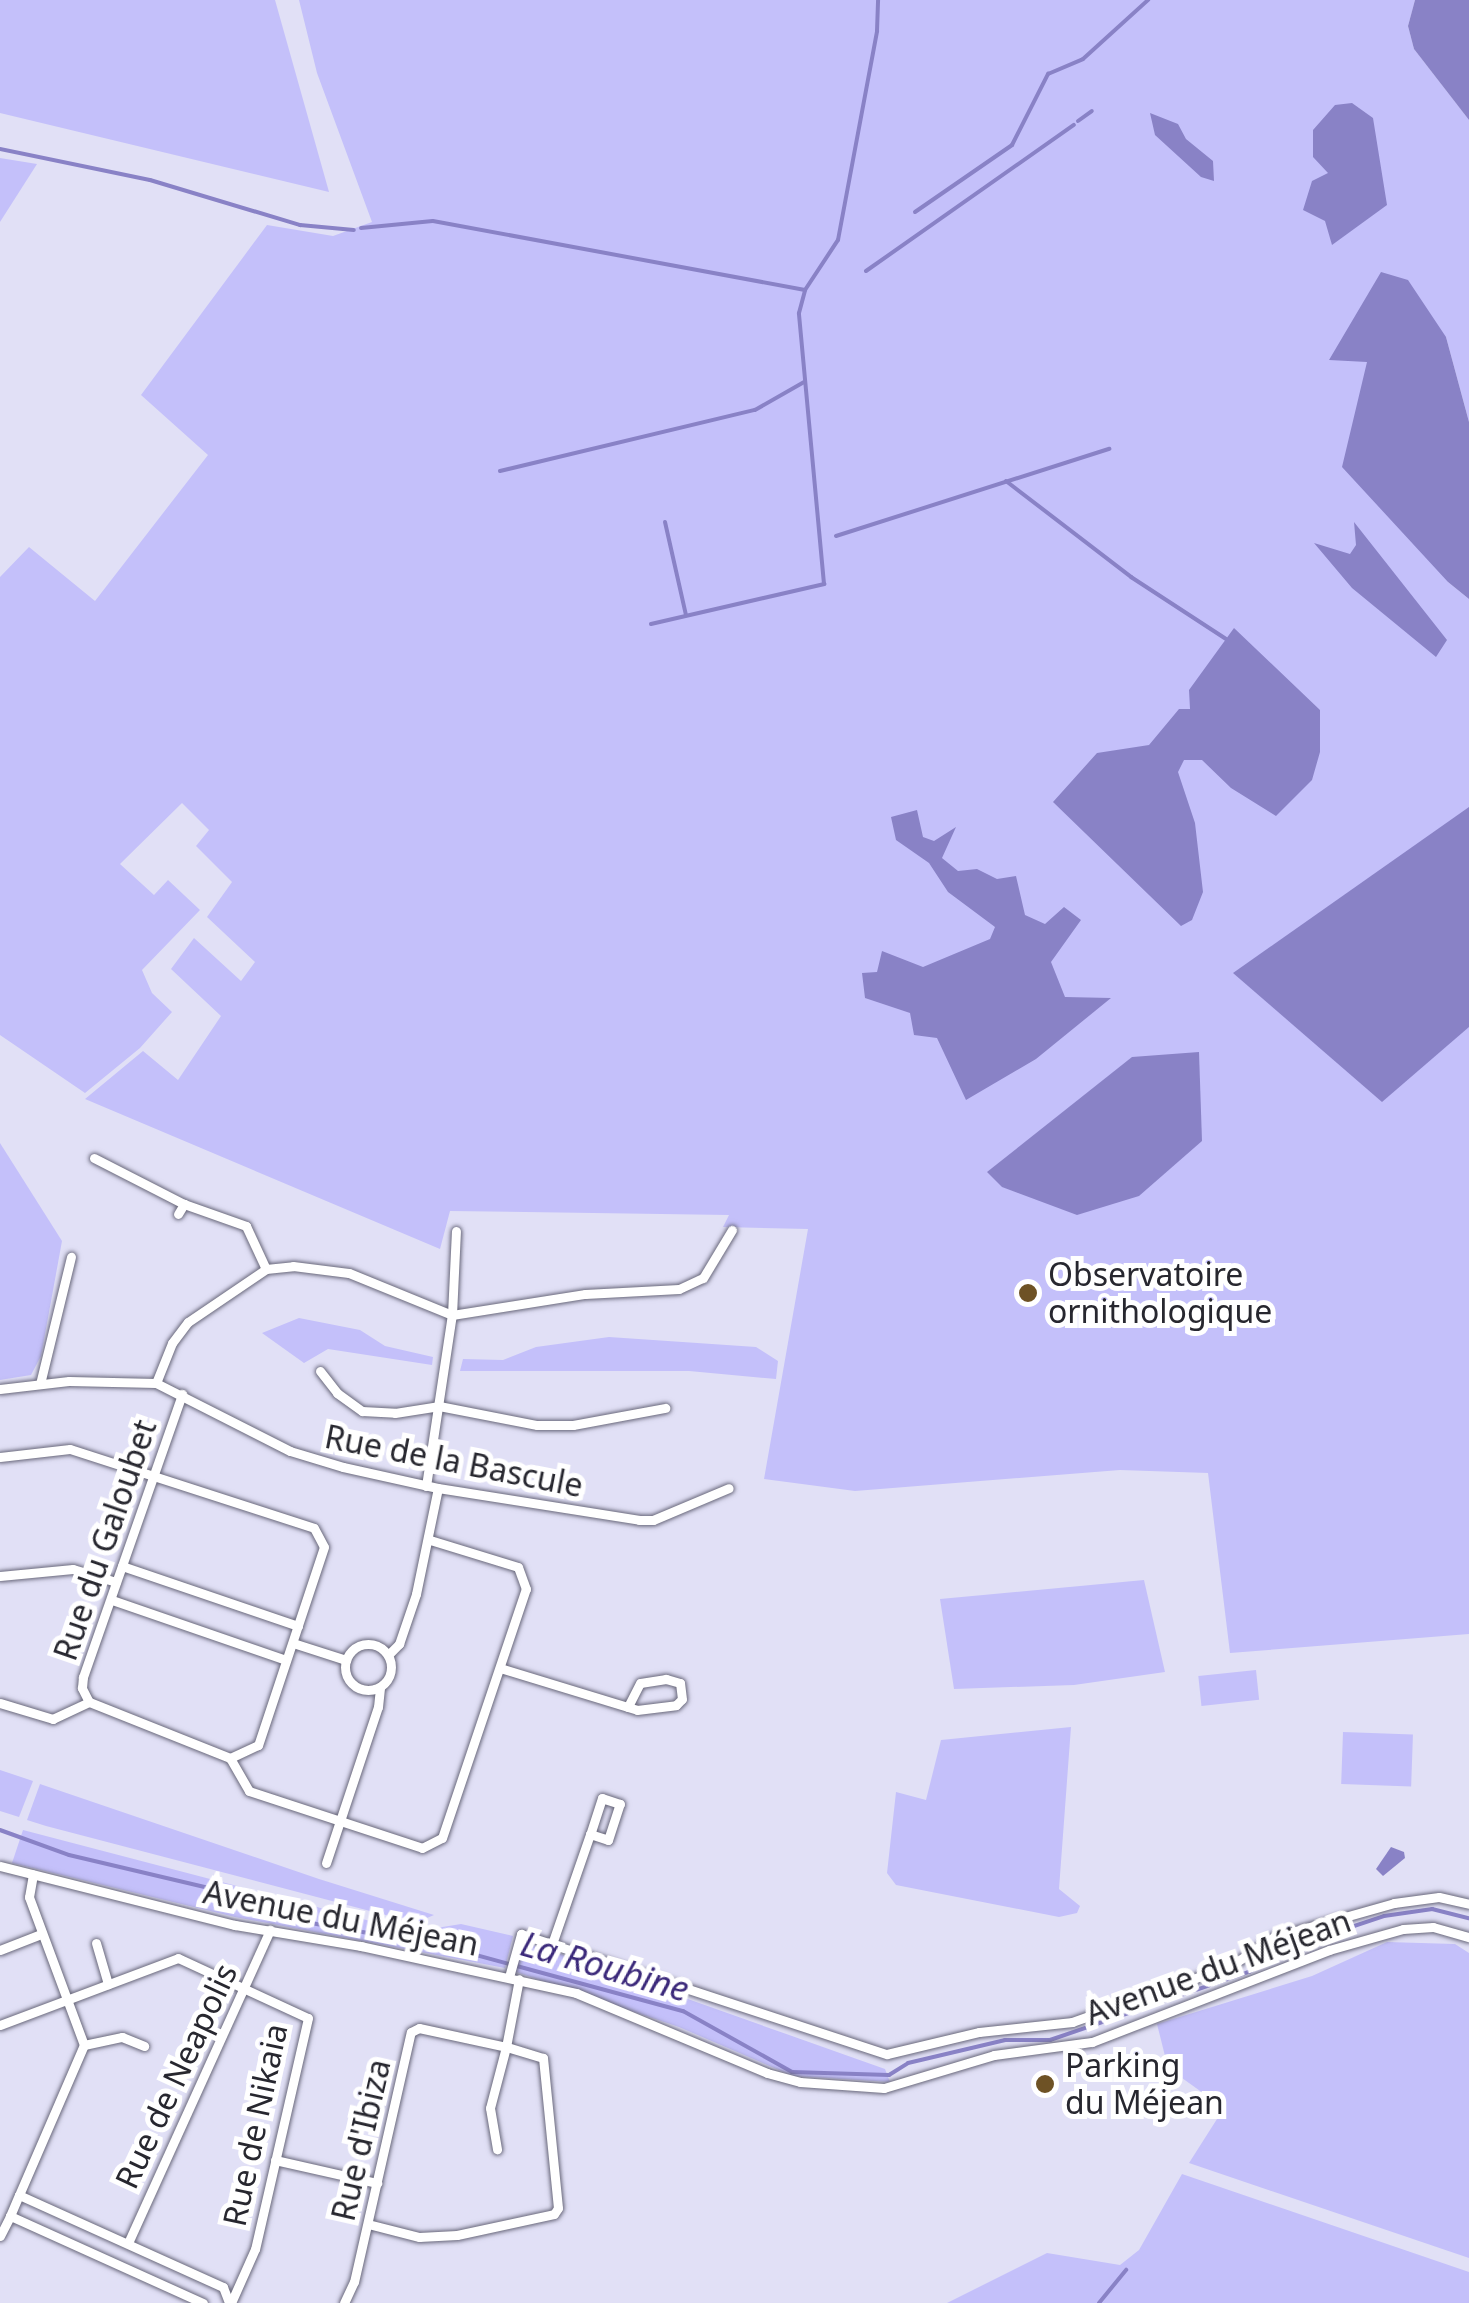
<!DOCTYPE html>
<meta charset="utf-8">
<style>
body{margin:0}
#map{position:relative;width:1469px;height:2303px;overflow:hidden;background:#e1e0f6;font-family:"Noto Sans",sans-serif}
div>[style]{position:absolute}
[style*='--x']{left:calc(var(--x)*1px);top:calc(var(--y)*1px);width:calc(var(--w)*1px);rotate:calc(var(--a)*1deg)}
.green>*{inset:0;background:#c4c0fa;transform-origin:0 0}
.water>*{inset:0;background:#8982c6}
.stream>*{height:4px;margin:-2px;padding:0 2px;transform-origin:2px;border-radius:2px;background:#8982c6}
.roads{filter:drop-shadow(0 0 2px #69687b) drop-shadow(0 0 2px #69687b)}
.minor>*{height:9px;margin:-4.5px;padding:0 4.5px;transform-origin:4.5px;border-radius:4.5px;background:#fff}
.minor>.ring{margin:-4.5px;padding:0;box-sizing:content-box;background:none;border:9px solid #fff;border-radius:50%}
.dots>*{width:28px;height:28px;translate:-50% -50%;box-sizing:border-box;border:5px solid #fff;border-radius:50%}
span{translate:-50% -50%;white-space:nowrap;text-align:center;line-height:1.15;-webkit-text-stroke:10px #fff;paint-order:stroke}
.poi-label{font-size:32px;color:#27272f}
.left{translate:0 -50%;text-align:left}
.street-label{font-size:32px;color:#27272f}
.water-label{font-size:35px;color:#3b297a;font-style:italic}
</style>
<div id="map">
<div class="green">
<i style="clip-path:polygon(0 0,275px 0,329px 192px,0 113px)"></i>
<i style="clip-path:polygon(299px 0,1415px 0,1408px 26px,1414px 49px,1469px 120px,1469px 422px,1446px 337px,1329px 359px,1368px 361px,1448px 582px,1469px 599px,1469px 1634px,1230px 1653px,1208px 1473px,1120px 1470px,855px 1491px,764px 1479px,808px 1229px,723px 1227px,729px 1215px,450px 1211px,440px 1249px,85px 1099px,143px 1051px,178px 1080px,221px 1016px,171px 969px,194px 938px,241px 981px,255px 962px,207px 917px,232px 882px,196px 846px,209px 830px,182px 803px,120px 864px,154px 895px,168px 880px,200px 910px,142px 970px,152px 993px,172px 1012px,140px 1048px,85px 1093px,0 1035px,0 577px,29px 547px,95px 601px,208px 455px,141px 395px,267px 225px,333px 236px,372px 222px,317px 73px)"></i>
<i style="clip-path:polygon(0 158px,37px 164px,0 222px)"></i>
<i style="clip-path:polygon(0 1143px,62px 1241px,41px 1356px,31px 1375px,0 1380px)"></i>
<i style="clip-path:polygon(299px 1318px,360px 1330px,385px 1346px,433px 1357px,432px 1365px,328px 1349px,304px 1363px,262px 1333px)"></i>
<i style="clip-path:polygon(609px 1337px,756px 1347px,778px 1361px,776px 1379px,689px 1371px,460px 1371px,463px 1359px,503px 1360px,536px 1347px)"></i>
<i style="clip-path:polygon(1144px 1580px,1165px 1672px,1074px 1685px,954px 1689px,940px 1599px)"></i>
<i style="left:1256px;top:1670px;width:30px;height:58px;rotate:84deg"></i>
<i style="clip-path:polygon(1071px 1727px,1059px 1889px,1080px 1906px,1077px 1913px,1059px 1917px,896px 1885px,887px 1873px,896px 1792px,926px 1800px,941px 1740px)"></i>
<i style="left:1343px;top:1732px;width:70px;height:52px;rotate:2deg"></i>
<i style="clip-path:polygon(0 1770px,33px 1781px,19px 1817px,0 1811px)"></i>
<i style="clip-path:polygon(40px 1784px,319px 1879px,434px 1915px,420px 1921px,389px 1916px,46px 1826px,27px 1820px)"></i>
<i style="clip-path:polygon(23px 1830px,412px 1932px,461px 1924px,513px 1936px,505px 1968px,235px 1917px,12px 1863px)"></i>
<i style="clip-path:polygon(524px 1941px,885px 2069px,890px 2082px,793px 2076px,679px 2027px,516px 1972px)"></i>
<i style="clip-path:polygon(1387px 1942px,1455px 1944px,1469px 1953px,1469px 2258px,1189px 2163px,1224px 2108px,1168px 2068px,1157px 2024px,1312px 1976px)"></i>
<i style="clip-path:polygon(1182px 2174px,1469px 2272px,1469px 2303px,947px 2303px,1047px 2253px,1120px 2265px,1139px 2250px)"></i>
</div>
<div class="water">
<i style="clip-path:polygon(1415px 0,1469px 0,1469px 120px,1414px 49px,1408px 26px)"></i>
<i style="clip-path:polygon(1352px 103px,1373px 118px,1387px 205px,1332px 245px,1325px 221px,1303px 210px,1312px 181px,1328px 173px,1313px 157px,1313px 130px,1335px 105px)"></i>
<i style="clip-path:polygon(1150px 113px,1178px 124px,1186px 139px,1213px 161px,1214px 181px,1201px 177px,1155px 135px)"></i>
<i style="clip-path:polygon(1381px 272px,1408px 280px,1446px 337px,1469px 422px,1469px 599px,1448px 582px,1342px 467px,1367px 362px,1329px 360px)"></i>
<i style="clip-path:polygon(1354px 522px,1447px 640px,1436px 657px,1352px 588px,1314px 543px,1350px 554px,1356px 545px)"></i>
<i style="clip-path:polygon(1234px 628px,1320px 710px,1320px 752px,1312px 780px,1276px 816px,1231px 788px,1202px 760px,1184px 760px,1178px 772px,1195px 823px,1203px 892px,1192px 920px,1181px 926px,1053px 802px,1097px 753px,1149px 745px,1179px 709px,1190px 709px,1189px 690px)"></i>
<i style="clip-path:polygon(1469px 807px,1469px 1027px,1382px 1102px,1233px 973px)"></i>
<i style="clip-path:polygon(917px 810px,923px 837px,934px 841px,956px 827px,942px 858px,958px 871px,977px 869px,997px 879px,1016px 876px,1025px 915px,1045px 924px,1064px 907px,1081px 920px,1051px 962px,1065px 997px,1111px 998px,1036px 1059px,966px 1100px,937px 1038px,914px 1035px,910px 1013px,865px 998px,862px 973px,877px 972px,882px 951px,923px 967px,990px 939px,995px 927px,948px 892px,929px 863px,896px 840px,891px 817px)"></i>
<i style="clip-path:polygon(1199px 1052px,1202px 1141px,1139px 1196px,1077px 1215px,1002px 1187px,987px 1172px,1132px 1057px)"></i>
<i style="clip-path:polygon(1391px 1847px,1404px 1852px,1405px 1858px,1383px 1876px,1376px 1869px)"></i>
</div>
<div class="stream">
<i style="--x:1078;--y:121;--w:17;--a:-36"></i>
<i style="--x:0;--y:149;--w:153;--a:11.7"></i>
<i style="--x:150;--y:180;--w:157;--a:16.7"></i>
<i style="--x:300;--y:225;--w:54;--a:5.3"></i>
<i style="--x:915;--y:212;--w:118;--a:-34.6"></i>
<i style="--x:1012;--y:145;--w:80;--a:-63.1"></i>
<i style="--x:1048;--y:74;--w:38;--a:-23"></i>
<i style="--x:1083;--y:59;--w:88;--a:-42.2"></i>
<i style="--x:361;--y:228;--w:72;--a:-5.6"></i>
<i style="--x:433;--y:221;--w:377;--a:10.5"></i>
<i style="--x:866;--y:271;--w:254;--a:-35.1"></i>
<i style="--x:500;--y:471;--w:262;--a:-13.5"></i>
<i style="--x:755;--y:410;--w:56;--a:-29.7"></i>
<i style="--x:1006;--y:481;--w:158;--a:37.5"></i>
<i style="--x:1131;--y:577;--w:113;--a:33.1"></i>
<i style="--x:665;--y:522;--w:95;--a:77.3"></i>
<i style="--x:836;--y:536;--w:287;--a:-17.7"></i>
<i style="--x:651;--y:624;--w:178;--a:-13"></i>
<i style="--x:824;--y:584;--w:272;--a:-95.3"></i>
<i style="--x:799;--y:313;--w:24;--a:-75"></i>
<i style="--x:805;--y:290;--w:60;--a:-56.6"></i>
<i style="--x:838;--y:240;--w:213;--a:-79.4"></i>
<i style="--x:877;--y:31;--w:31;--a:-88"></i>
<i style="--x:0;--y:1830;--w:73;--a:19.9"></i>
<i style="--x:69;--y:1855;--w:160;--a:13.3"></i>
<i style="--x:225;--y:1892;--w:85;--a:20.6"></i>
<i style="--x:305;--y:1922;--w:140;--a:9.9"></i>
<i style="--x:443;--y:1946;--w:249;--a:15.2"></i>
<i style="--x:683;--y:2011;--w:125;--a:29.2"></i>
<i style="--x:792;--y:2072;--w:97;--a:1.8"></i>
<i style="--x:889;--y:2075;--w:22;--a:-32"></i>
<i style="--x:908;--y:2063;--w:100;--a:-13.3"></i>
<i style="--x:1005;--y:2040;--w:45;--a:0"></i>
<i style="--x:1050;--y:2040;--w:210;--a:-18.9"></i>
<i style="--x:1249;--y:1972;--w:46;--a:-31.6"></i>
<i style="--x:1288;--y:1948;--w:101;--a:-18.4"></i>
<i style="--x:1384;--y:1916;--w:49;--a:-8.3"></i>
<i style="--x:1432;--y:1909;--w:38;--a:14"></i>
<i style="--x:1099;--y:2303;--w:43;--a:-50.7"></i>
</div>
<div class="roads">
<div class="minor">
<i style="--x:94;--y:1158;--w:101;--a:27.1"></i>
<i style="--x:178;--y:1214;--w:12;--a:-59"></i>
<i style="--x:184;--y:1204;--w:66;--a:19.5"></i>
<i style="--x:246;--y:1226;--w:47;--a:65.1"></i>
<i style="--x:320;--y:1371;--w:28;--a:52"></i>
<i style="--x:337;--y:1393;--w:31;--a:36"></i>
<i style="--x:362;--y:1411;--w:33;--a:3"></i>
<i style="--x:395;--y:1413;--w:45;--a:-9"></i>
<i style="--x:439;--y:1406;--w:100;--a:11"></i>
<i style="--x:537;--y:1425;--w:36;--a:0"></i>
<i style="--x:573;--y:1425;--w:94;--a:-10.5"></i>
<i style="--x:156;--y:1383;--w:43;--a:-68.2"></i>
<i style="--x:172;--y:1343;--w:26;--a:-53"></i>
<i style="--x:188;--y:1322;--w:94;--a:-34.2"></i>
<i style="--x:266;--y:1269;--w:27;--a:-6"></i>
<i style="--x:293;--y:1266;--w:56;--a:7.1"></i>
<i style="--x:349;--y:1273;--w:111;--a:22.2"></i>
<i style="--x:452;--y:1315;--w:135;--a:-9"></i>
<i style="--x:585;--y:1294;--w:94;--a:-3"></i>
<i style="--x:679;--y:1289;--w:26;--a:-25"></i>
<i style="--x:703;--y:1278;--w:56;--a:-58.9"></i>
<i style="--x:40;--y:1384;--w:131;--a:-76.3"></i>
<i style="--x:0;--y:1389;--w:69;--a:-6.6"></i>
<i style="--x:69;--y:1381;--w:87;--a:1.3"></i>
<i style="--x:156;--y:1383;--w:150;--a:26.9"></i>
<i style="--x:290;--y:1451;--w:55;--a:16.8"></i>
<i style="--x:343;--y:1467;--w:97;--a:12.5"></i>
<i style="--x:438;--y:1488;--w:204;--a:9"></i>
<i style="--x:639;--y:1520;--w:14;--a:0"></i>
<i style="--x:653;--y:1520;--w:82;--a:-22.8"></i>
<i style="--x:0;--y:1457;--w:70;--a:-6.5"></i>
<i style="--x:70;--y:1449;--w:256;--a:17.9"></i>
<i style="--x:314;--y:1528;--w:21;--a:62"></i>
<i style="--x:324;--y:1547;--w:209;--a:108.4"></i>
<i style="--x:258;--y:1745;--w:31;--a:155"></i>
<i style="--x:230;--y:1758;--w:152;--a:-158.3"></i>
<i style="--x:89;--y:1702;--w:40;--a:155"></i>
<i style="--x:53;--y:1719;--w:55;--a:-163.2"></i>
<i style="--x:426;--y:1486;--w:173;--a:-81.4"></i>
<i style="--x:452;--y:1315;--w:84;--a:-87.3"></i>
<i style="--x:122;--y:1566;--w:186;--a:18.8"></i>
<i style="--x:0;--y:1576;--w:73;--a:-5.5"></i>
<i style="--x:73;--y:1569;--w:45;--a:16.8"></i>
<i style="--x:112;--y:1600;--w:184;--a:19"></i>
<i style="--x:293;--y:1643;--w:56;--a:17.8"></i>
<i class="ring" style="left:345px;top:1644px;width:37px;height:37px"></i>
<i style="--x:388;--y:1655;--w:16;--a:-45"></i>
<i style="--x:399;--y:1644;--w:53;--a:-71.2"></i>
<i style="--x:416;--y:1594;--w:108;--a:-78.3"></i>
<i style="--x:500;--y:1668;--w:143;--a:17"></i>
<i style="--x:637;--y:1710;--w:39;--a:-7"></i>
<i style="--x:676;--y:1705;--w:8;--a:-45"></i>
<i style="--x:682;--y:1699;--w:16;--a:-97"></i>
<i style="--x:680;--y:1683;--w:15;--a:-164"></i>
<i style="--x:666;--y:1679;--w:26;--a:171"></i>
<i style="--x:640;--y:1683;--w:27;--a:117"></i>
<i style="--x:89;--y:1702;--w:16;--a:-117"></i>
<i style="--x:82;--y:1688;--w:11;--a:-85"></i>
<i style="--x:83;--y:1677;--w:300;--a:-70.7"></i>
<i style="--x:230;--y:1758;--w:38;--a:60"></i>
<i style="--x:249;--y:1791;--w:182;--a:18.2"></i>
<i style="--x:422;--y:1848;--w:22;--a:-27"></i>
<i style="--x:442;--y:1838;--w:263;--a:-71.4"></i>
<i style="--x:526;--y:1589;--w:23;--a:-110"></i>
<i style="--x:518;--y:1567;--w:92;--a:-162.9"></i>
<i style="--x:326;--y:1863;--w:164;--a:-71.6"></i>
<i style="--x:378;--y:1707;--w:20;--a:-84"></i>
<i style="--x:0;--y:1866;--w:242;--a:14.1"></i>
<i style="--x:235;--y:1925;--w:128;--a:9.5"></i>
<i style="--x:361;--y:1946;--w:220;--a:12.3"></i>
<i style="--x:576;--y:1993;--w:207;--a:22.7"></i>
<i style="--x:767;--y:2073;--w:34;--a:15"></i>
<i style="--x:800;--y:2082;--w:84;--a:4.1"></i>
<i style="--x:884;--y:2088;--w:115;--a:-16.7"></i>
<i style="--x:994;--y:2055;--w:99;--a:-7.6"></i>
<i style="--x:1092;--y:2042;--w:254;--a:-21.2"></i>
<i style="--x:1329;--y:1950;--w:77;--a:-15.8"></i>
<i style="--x:1403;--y:1929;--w:30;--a:-4"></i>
<i style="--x:1433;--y:1927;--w:37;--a:16"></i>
<i style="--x:96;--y:1943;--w:43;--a:73.7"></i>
<i style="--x:552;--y:1944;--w:116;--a:-70.9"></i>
<i style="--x:590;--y:1834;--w:19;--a:18"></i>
<i style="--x:608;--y:1840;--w:38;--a:-72"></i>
<i style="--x:620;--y:1804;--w:19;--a:-162"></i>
<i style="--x:602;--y:1798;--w:38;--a:108"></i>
<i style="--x:0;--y:1950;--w:44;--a:-21.3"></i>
<i style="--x:509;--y:1977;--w:45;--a:-74.4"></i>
<i style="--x:521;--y:1934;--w:385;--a:18.2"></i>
<i style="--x:887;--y:2054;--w:95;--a:-13.4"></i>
<i style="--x:979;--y:2032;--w:94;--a:-6.1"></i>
<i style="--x:1072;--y:2022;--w:170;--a:-19.6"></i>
<i style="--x:1232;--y:1965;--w:50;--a:-33.7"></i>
<i style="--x:1274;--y:1937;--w:125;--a:-15.8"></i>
<i style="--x:1394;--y:1903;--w:45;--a:-7.6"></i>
<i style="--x:1439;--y:1897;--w:31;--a:13"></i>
<i style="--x:0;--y:2025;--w:190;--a:-20.6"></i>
<i style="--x:178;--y:1958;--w:143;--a:24.8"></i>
<i style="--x:308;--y:2018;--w:237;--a:102.9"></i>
<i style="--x:255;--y:2249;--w:59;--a:114"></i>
<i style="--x:84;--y:2045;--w:39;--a:-12"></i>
<i style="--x:122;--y:2037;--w:24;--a:22"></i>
<i style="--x:275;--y:2160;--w:105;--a:12.7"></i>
<i style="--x:19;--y:2195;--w:163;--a:-66.6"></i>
<i style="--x:84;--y:2045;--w:158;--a:-110.4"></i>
<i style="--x:29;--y:1897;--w:23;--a:-80"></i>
<i style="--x:368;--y:2224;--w:53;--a:14.3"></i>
<i style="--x:419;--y:2237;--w:38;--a:-3"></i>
<i style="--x:457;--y:2235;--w:99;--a:-12.2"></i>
<i style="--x:554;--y:2214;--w:7;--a:-56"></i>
<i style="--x:558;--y:2208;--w:151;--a:-95.7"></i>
<i style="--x:543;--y:2058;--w:39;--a:-163"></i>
<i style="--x:506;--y:2047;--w:63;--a:104.7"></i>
<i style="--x:490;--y:2108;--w:42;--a:80.3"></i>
<i style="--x:0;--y:2236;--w:22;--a:-63"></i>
<i style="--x:128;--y:2243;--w:344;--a:-65.6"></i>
<i style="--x:203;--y:2303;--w:212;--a:-155.7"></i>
<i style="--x:10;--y:2216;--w:23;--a:-67"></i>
<i style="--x:19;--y:2195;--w:224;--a:24.3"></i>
<i style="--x:223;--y:2287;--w:17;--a:69"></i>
<i style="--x:344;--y:2303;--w:23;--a:-65"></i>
<i style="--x:354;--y:2282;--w:256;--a:-77.2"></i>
<i style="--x:411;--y:2032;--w:9;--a:-27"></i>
<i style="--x:419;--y:2028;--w:89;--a:12.3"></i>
<i style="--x:506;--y:2047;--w:69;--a:-79.2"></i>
</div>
</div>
<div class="dots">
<i style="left:1028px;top:1293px;background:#6e5225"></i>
<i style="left:1045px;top:2084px;background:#6e5225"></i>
</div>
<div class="poi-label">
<span class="left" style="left:1048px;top:1293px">Observatoire<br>ornithologique</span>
<span class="left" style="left:1065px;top:2084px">Parking<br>du Méjean</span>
</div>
<div class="street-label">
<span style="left:454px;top:1461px;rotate:11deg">Rue de la Bascule</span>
<span style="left:105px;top:1540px;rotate:-71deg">Rue du Galoubet</span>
<span style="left:341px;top:1918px;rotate:11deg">Avenue du Méjean</span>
<span style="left:1218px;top:1967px;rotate:-20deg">Avenue du Méjean</span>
<span style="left:176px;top:2076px;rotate:-65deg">Rue de Neapolis</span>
<span style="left:255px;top:2125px;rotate:-78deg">Rue de Nikaia</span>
<span style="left:361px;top:2140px;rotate:-77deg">Rue d'Ibiza</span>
</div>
<div class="water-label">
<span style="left:605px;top:1966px;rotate:16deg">La Roubine</span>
</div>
</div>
